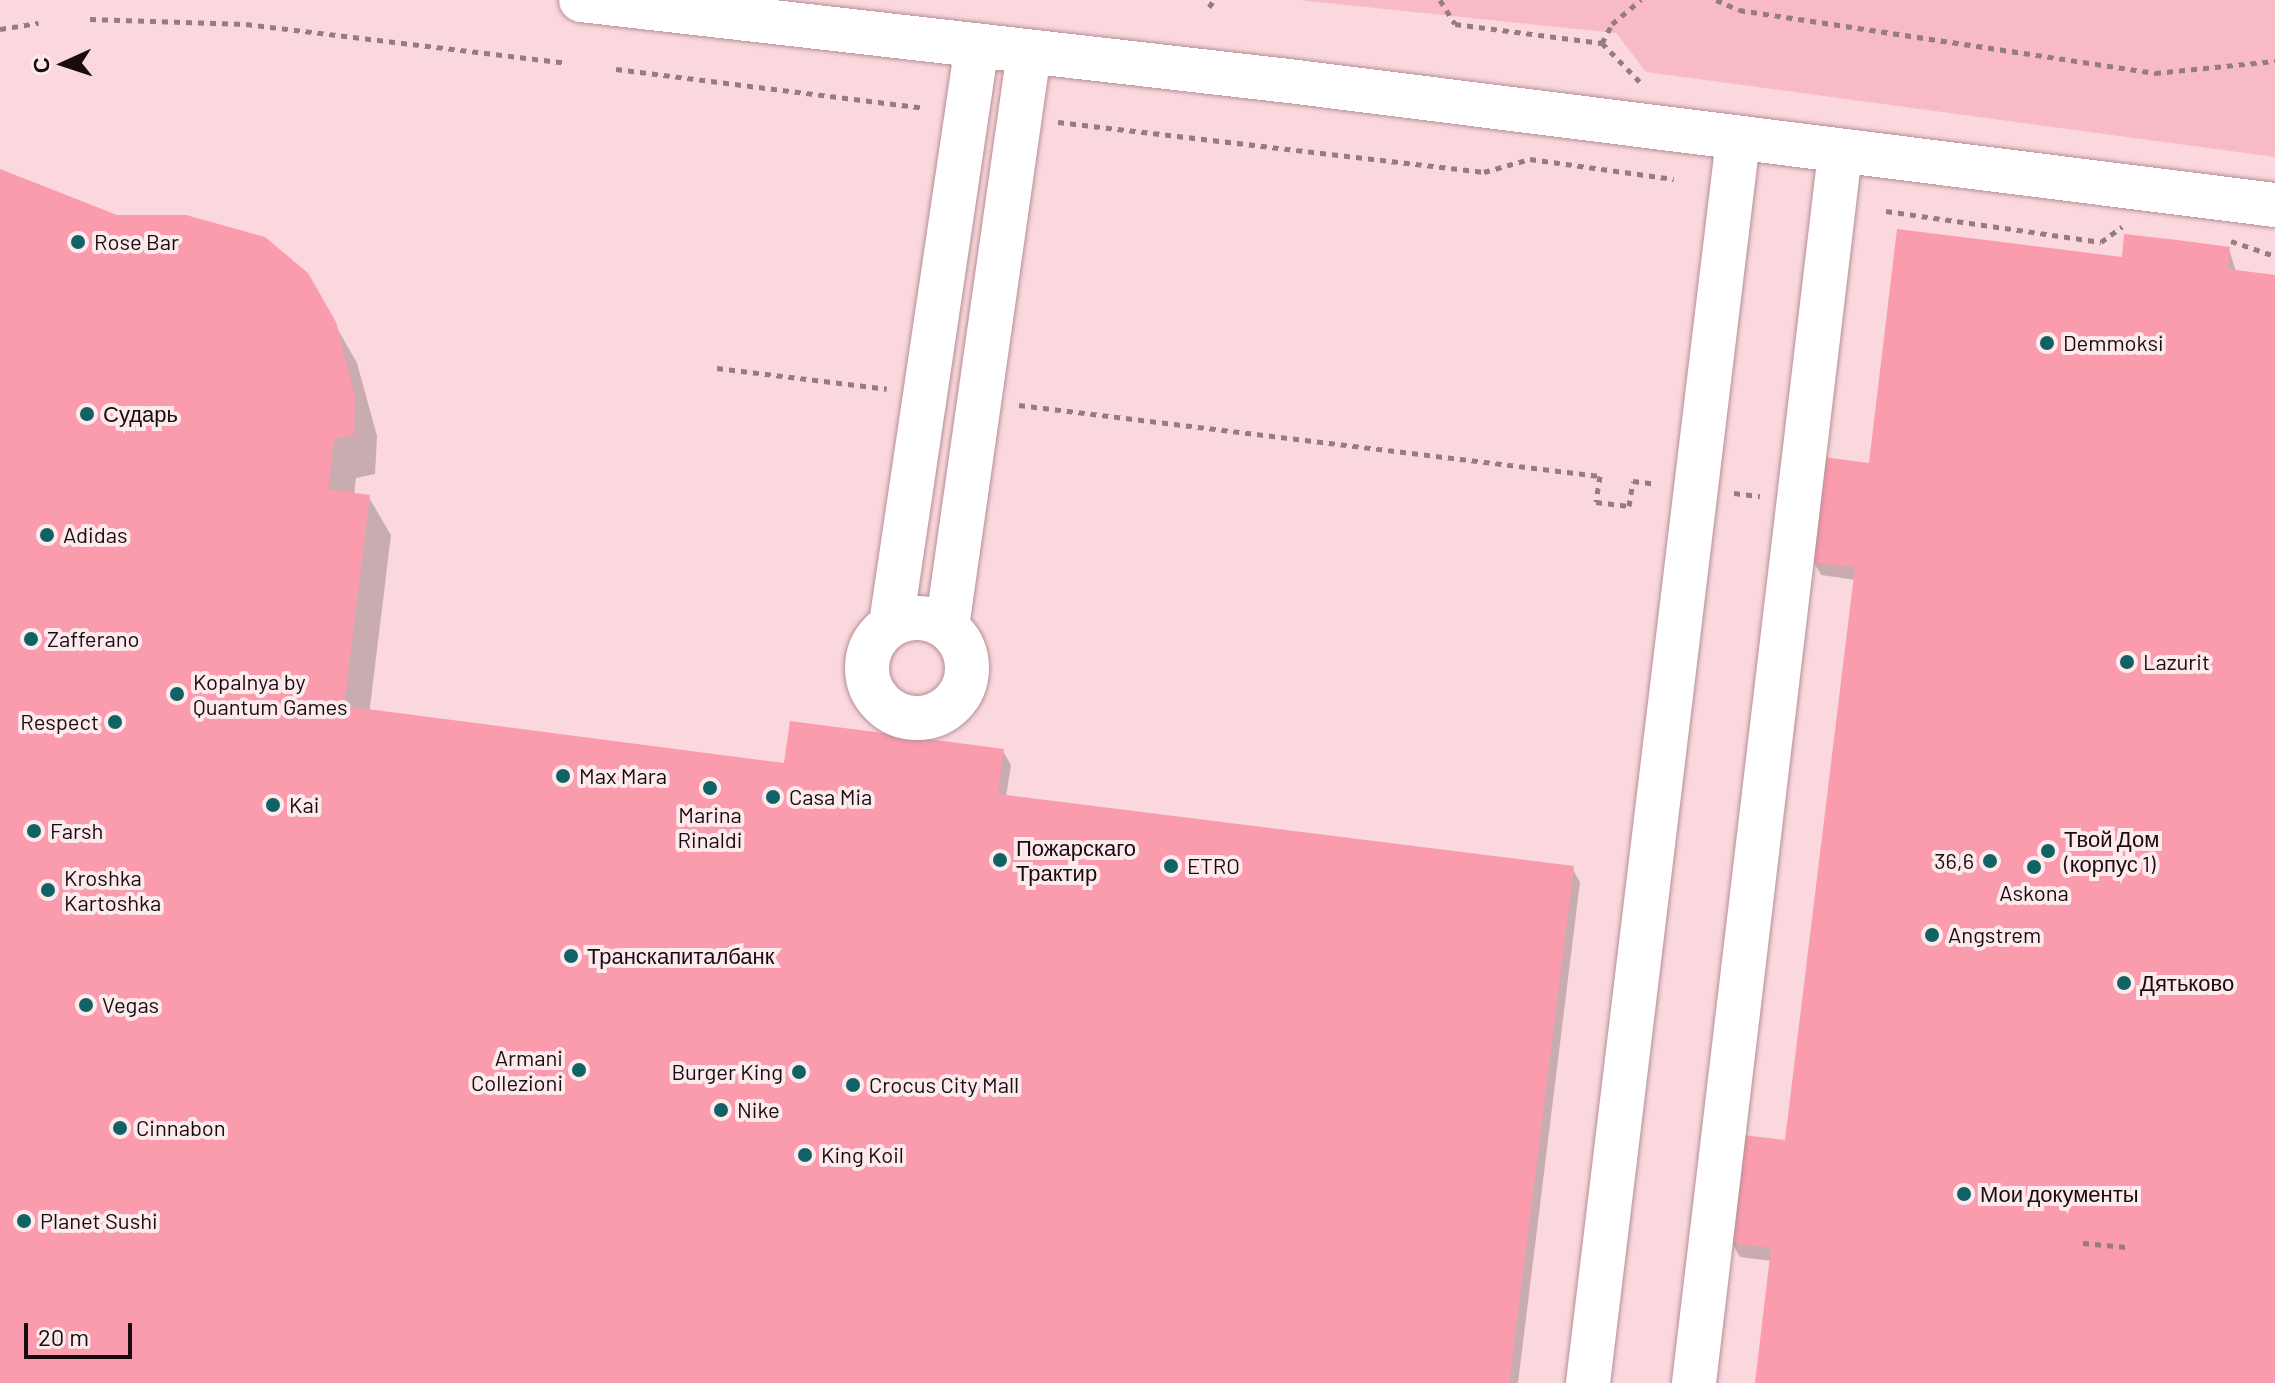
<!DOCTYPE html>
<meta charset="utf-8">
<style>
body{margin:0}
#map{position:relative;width:2275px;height:1383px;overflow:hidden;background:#fad8dd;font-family:Barlow,sans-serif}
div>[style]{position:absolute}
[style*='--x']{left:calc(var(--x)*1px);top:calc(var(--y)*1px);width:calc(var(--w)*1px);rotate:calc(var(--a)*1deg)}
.green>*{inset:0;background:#f8bbc6}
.shadow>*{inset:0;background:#0003}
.building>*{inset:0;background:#fa9bae}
.path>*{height:5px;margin-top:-2.5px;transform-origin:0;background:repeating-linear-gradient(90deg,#957c80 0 6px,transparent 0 12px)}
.roads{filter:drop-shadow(0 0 2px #b68e95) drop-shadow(0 0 2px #b68e95)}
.minor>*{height:44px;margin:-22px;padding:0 22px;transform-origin:22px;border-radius:22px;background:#fff}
.minor>.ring{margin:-22px;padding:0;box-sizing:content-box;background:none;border:44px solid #fff;border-radius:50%}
.dots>*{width:22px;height:22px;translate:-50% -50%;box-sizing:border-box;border:4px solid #fceaed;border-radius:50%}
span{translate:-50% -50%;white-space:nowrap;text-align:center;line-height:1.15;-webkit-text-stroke:8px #fceaed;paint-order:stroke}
.poi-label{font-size:22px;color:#190b0e}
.left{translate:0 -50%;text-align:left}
.right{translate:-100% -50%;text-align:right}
.north{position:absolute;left:24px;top:24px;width:80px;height:80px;-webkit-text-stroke:6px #fceaed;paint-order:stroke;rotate:267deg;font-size:22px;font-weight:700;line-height:32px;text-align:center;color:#190b0e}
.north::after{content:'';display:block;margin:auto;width:28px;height:36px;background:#190b0e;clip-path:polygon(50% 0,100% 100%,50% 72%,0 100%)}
.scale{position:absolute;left:24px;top:1323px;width:108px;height:36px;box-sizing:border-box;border:4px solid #190b0e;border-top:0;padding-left:10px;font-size:24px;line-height:28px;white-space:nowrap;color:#190b0e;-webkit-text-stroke:6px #fceaed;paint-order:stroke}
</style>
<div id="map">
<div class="green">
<i style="clip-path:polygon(1299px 0,2275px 0,2275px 157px,1646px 72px,1616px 33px)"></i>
</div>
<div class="shadow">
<i style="clip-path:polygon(0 171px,117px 217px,306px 274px,357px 363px,377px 436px,375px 474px,356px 478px,354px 495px,368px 496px,391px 535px,369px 715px,786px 766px,1003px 751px,1011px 765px,1006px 797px,1572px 868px,1580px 882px,1518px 1383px,0 1383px)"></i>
<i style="clip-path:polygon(2229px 249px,2236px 272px,2275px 277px,2275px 1383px,1757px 1383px,1772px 1261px,1740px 1257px,1732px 1243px,1786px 1142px,1856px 580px,1821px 575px,1813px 561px,1870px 465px,2124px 259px)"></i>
</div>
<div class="building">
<i style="clip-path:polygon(0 169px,117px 215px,186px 215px,265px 237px,308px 273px,336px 322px,355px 396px,354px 435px,334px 439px,328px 489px,370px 495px,344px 706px,784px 763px,790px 721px,898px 735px,1004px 749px,998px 794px,1574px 866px,1509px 1383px,0 1383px)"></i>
<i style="clip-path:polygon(1897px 229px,2122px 257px,2124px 234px,2177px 240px,2230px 247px,2228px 269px,2275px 275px,2275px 1383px,1755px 1383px,1771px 1248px,1730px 1243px,1743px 1135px,1785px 1140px,1855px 567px,1811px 562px,1823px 457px,1869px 463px)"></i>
</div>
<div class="path">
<i style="--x:1440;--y:0;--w:28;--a:58"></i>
<i style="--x:1455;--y:24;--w:148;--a:7.4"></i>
<i style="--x:1602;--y:43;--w:59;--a:45.7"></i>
<i style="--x:1716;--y:0;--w:25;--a:23"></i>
<i style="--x:1739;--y:10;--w:421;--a:8.6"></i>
<i style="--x:2155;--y:73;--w:121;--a:-5.7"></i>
<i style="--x:1209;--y:7;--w:9;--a:-54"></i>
<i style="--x:90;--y:19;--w:156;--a:1.8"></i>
<i style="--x:246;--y:24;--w:322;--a:6.9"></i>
<i style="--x:0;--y:29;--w:39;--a:-9"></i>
<i style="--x:1602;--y:43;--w:21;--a:-62"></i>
<i style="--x:1612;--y:24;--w:38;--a:-40"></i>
<i style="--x:616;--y:69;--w:310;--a:7.2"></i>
<i style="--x:1058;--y:122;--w:429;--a:6.7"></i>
<i style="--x:1484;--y:172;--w:48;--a:-15.8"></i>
<i style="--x:1530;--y:159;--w:145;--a:7.9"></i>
<i style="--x:1886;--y:211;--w:217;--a:8.2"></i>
<i style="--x:2101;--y:242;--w:26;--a:-36"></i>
<i style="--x:2231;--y:241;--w:46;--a:18.8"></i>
<i style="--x:717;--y:368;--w:171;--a:7"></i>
<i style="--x:1019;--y:405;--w:585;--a:6.97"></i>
<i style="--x:1600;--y:476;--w:26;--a:99"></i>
<i style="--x:1596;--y:502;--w:33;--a:7"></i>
<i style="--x:1629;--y:506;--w:25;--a:-81"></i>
<i style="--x:1633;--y:481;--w:23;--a:7"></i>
<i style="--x:1734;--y:493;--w:26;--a:7"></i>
<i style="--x:2083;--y:1243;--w:44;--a:5.2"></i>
</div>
<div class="roads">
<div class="minor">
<i style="--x:581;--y:0;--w:721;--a:6.53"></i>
<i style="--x:1297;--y:82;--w:986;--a:7.17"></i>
<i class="ring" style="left:867px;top:618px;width:56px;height:56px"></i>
<i style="--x:891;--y:624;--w:585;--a:-81.55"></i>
<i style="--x:947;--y:627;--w:581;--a:-81.88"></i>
<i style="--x:1588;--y:1383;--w:1252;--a:-83.12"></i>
<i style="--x:1694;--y:1383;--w:1239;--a:-83.23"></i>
</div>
</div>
<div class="dots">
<i style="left:78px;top:242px;background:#116265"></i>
<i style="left:2047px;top:343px;background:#116265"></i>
<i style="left:87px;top:414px;background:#116265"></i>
<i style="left:47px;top:535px;background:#116265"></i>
<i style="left:31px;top:639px;background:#116265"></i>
<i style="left:2127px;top:662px;background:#116265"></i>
<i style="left:177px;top:694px;background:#116265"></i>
<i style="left:115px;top:722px;background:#116265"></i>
<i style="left:563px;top:776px;background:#116265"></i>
<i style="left:710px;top:788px;background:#116265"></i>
<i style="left:773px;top:797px;background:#116265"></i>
<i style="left:273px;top:805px;background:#116265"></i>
<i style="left:34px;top:831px;background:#116265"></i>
<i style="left:2048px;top:851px;background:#116265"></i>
<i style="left:1000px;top:860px;background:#116265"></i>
<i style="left:1990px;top:861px;background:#116265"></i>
<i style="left:1171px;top:866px;background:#116265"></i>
<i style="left:2034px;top:867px;background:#116265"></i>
<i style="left:48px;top:890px;background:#116265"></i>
<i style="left:1932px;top:935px;background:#116265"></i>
<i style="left:571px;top:956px;background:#116265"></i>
<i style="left:2124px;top:983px;background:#116265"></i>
<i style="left:86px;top:1005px;background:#116265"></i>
<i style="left:579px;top:1070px;background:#116265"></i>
<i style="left:799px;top:1072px;background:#116265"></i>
<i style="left:853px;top:1085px;background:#116265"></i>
<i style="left:721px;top:1110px;background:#116265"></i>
<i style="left:120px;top:1128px;background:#116265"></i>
<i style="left:805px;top:1155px;background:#116265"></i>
<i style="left:1964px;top:1194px;background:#116265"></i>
<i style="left:24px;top:1221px;background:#116265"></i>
</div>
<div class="poi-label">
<span class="left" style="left:94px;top:242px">Rose Bar</span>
<span class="left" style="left:2063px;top:343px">Demmoksi</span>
<span class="left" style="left:103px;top:414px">Сударь</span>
<span class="left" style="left:63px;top:535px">Adidas</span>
<span class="left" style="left:47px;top:639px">Zafferano</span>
<span class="left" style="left:2143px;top:662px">Lazurit</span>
<span class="left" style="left:193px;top:694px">Kopalnya by<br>Quantum Games</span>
<span class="right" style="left:99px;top:722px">Respect</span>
<span class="left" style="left:579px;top:776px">Max Mara</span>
<span class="left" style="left:789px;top:797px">Casa Mia</span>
<span class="left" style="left:289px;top:805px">Kai</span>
<span style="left:710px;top:827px">Marina<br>Rinaldi</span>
<span class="left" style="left:50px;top:831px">Farsh</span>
<span class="left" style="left:2064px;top:851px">Твой Дом<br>(корпус 1)</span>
<span class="left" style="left:1016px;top:860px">Пожарскаго<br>Трактир</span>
<span class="right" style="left:1974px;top:861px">36,6</span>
<span class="left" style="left:1187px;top:866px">ETRO</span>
<span class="left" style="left:64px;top:890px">Kroshka<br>Kartoshka</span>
<span style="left:2034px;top:893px">Askona</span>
<span class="left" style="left:1948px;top:935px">Angstrem</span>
<span class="left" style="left:587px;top:956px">Транскапиталбанк</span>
<span class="left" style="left:2140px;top:983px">Дятьково</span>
<span class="left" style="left:102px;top:1005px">Vegas</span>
<span class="right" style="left:563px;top:1070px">Armani<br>Collezioni</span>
<span class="right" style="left:783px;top:1072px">Burger King</span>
<span class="left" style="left:869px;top:1085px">Crocus City Mall</span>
<span class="left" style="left:737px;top:1110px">Nike</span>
<span class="left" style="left:136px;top:1128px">Cinnabon</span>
<span class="left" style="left:821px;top:1155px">King Koil</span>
<span class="left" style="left:1980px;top:1194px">Мои документы</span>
<span class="left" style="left:40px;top:1221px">Planet Sushi</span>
</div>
<div class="north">С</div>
<div class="scale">20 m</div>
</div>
